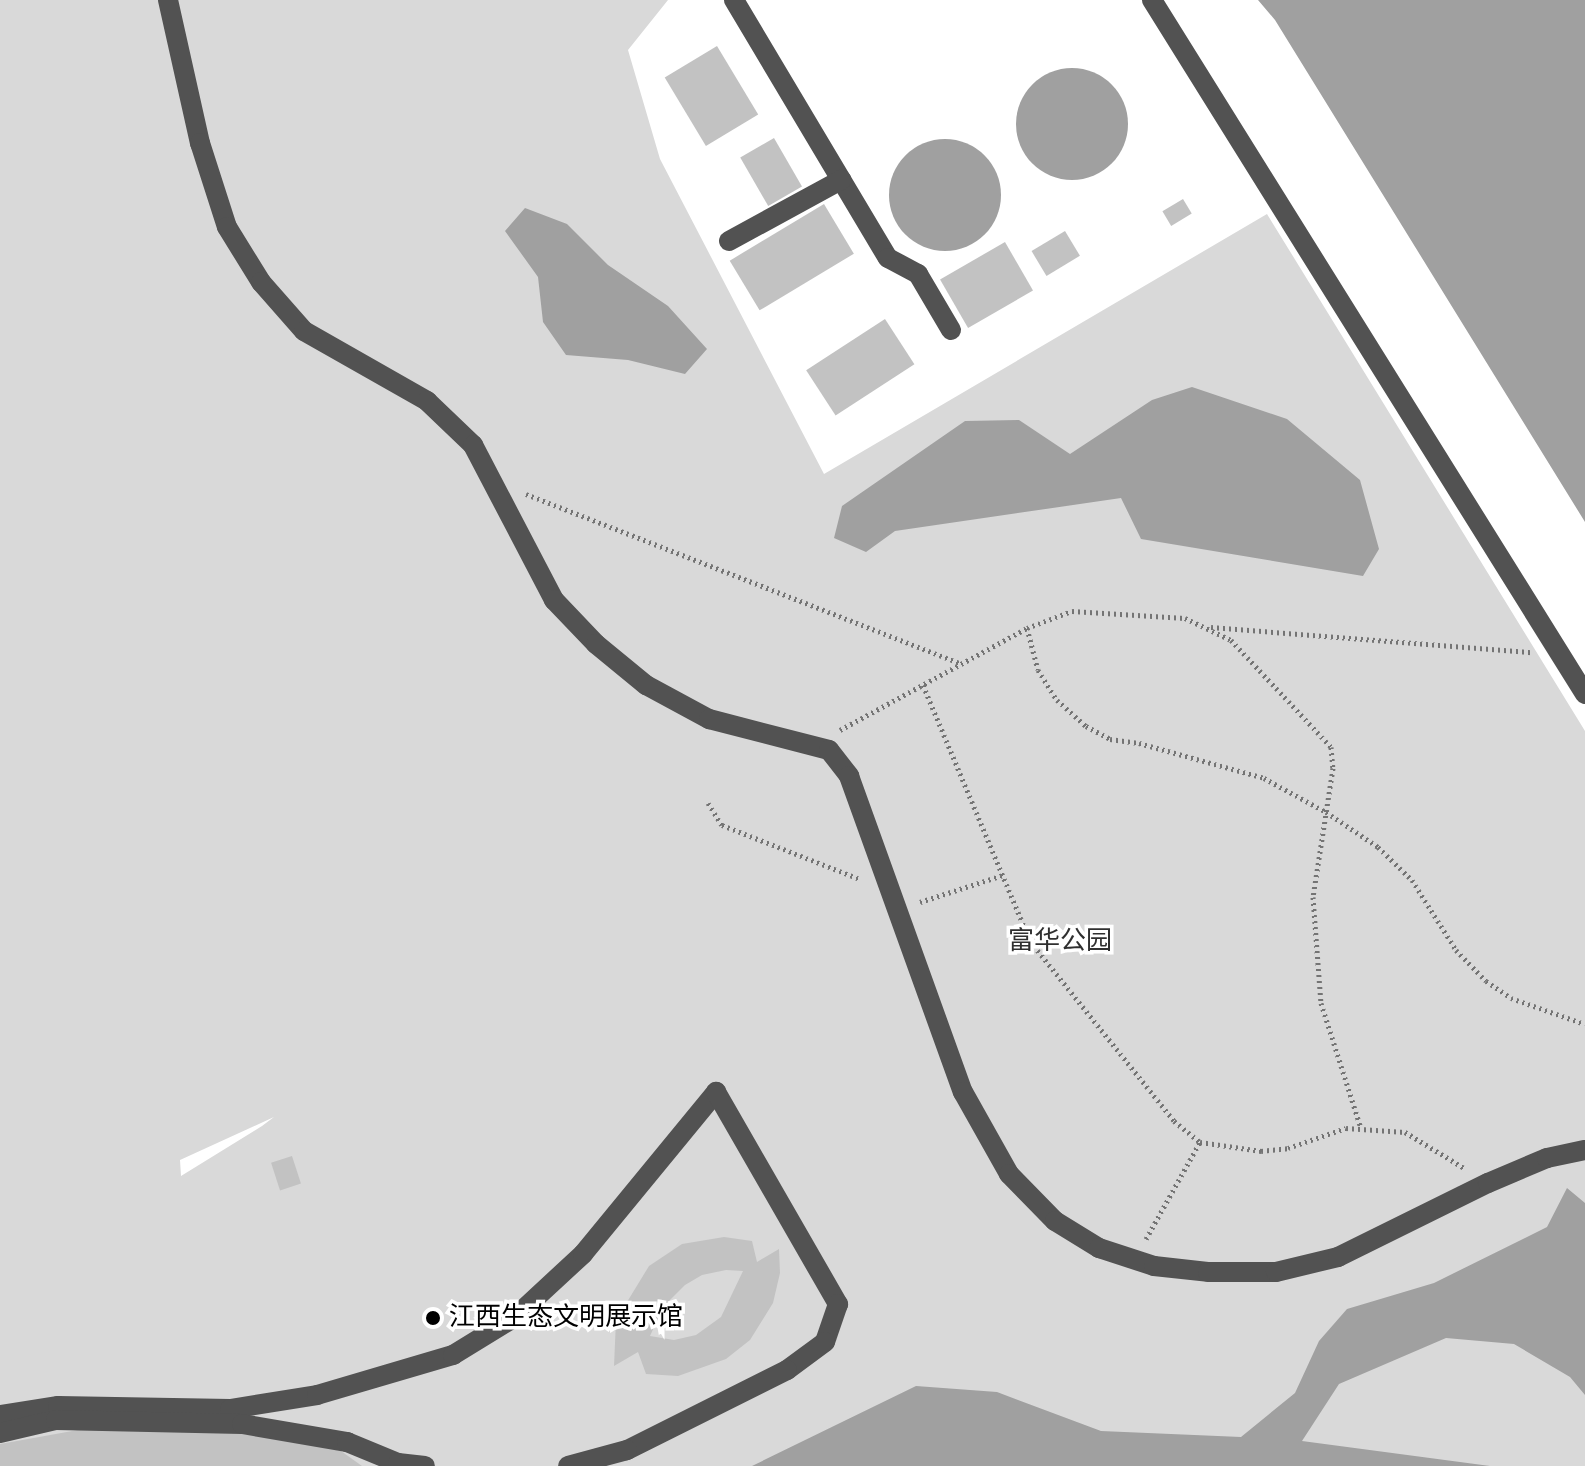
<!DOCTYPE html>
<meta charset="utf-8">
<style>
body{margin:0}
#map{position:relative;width:1585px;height:1466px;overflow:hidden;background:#fff;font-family:"Sofia Sans Condensed","Noto Sans SC",sans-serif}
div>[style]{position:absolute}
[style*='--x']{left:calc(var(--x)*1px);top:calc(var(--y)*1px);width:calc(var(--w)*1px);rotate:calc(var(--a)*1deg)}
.green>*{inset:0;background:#d9d9d9}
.water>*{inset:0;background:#a0a0a0}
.round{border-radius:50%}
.building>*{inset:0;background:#c2c2c2;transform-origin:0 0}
.path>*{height:5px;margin-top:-2.5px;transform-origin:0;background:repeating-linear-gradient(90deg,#747474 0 2px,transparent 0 6px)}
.minor>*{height:20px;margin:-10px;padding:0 10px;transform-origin:10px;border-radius:10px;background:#525252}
.dots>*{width:22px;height:22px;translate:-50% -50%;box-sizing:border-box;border:4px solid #fff;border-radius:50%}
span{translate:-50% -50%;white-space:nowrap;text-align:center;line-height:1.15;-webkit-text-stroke:7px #fff;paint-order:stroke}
.park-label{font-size:26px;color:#303030}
.poi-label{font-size:26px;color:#000}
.left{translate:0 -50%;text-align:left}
</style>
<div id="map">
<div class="green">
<i style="clip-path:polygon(evenodd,0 0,668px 0,628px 50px,660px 159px,824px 474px,1267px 214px,1585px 731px,1585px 1466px,0 1466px,0 0,274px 1117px,262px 1126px,181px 1176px,180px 1160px,274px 1117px)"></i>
</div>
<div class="water">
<i style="clip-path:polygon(1258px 0,1585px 0,1585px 522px,1275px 20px)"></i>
<i class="round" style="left:1016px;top:68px;width:112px;height:112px"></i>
<i class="round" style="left:889px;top:139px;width:112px;height:112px"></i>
<i style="clip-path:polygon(525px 208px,567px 224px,608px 265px,668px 306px,707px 349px,685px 374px,628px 360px,566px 355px,543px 322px,538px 277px,505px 231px)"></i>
<i style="clip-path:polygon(1192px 387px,1287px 419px,1360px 480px,1379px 549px,1363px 576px,1141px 539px,1121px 498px,895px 531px,866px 552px,834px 538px,842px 506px,965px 421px,1019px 420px,1070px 454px,1152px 400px)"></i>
<i style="clip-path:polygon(1567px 1188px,1585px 1203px,1585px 1395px,1570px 1377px,1514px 1344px,1446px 1338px,1339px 1384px,1302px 1441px,1490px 1466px,752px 1466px,916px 1386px,997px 1392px,1101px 1431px,1241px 1437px,1295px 1393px,1319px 1341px,1347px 1309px,1434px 1283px,1547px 1227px)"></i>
</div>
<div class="building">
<i style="left:717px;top:46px;width:80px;height:61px;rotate:59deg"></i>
<i style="left:774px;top:138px;width:56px;height:39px;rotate:60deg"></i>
<i style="left:1183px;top:199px;width:17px;height:24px;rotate:59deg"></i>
<i style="left:824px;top:204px;width:58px;height:110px;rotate:59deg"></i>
<i style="left:1065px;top:231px;width:29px;height:39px;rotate:59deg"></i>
<i style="left:1005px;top:242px;width:56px;height:75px;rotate:60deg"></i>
<i style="left:885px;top:319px;width:54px;height:94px;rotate:57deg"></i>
<i style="left:292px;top:1156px;width:29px;height:22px;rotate:72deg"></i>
<i style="clip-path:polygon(evenodd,724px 1237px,752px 1241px,757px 1262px,779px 1249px,780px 1273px,773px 1303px,750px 1340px,726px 1359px,678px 1376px,646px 1374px,638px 1352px,614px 1366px,616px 1320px,649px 1266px,682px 1244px,724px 1237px,726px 1270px,743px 1271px,721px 1317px,696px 1335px,674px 1340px,650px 1336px,663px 1307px,685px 1285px,702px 1275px,726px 1270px)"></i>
<i style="clip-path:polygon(106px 1425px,203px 1429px,304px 1442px,341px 1451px,362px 1466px,0 1466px,0 1444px)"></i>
</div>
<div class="path">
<i style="--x:526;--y:494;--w:466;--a:21.3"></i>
<i style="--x:1211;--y:627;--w:322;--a:4.5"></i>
<i style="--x:1027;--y:628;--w:43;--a:75.3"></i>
<i style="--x:1038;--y:670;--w:36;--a:58"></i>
<i style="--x:1057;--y:700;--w:39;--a:42"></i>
<i style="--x:1086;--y:726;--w:27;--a:28"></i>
<i style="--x:1110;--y:739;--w:29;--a:8"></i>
<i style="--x:1139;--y:743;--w:130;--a:15.6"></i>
<i style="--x:1264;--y:778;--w:71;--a:28.7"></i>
<i style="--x:1326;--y:812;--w:63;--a:33.9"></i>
<i style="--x:1378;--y:847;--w:47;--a:44.1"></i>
<i style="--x:1412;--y:880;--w:83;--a:57.8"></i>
<i style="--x:1456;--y:950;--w:43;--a:45.9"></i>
<i style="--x:1486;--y:981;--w:30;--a:34"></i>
<i style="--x:1511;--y:998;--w:78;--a:19.4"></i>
<i style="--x:923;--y:685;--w:277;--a:67.3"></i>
<i style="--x:1030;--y:941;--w:231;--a:51.3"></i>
<i style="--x:1174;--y:1121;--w:33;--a:39"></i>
<i style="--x:1200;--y:1142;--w:62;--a:8.4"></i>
<i style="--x:1261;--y:1151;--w:27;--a:-6"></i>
<i style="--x:1288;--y:1148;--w:61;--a:-19"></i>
<i style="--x:1346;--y:1128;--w:59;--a:3.9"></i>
<i style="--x:1405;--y:1132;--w:69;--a:31.4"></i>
<i style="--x:840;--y:730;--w:213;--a:-28.6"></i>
<i style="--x:1027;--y:628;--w:48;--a:-20.7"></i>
<i style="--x:1072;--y:611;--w:113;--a:3.5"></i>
<i style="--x:1185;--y:618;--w:51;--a:25.6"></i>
<i style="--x:1231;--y:640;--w:146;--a:46.9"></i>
<i style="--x:1331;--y:747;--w:21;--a:85"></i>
<i style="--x:1333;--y:768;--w:131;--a:98.8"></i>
<i style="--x:1313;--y:897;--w:106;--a:85.7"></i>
<i style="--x:1321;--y:1003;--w:131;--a:72.3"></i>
<i style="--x:708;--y:803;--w:26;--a:58"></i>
<i style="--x:722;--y:825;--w:148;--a:21.4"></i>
<i style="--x:920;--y:902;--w:87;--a:-18"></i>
<i style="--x:1146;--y:1239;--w:111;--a:-60.9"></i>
</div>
<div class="minor">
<i style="--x:168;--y:0;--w:147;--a:77.4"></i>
<i style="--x:200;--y:143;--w:88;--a:72.2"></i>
<i style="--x:227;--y:227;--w:65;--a:58.3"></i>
<i style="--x:261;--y:282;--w:65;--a:48.7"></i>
<i style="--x:304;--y:331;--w:142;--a:29.6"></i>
<i style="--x:427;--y:401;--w:64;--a:43.7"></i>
<i style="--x:473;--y:445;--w:175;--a:62.4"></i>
<i style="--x:554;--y:600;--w:61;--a:46.3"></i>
<i style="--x:596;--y:644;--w:65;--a:39.4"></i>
<i style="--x:646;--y:685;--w:72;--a:28.4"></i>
<i style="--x:709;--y:719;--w:124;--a:14.5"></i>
<i style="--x:829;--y:750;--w:33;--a:52"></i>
<i style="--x:849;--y:776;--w:336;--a:70.2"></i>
<i style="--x:963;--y:1092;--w:94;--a:60.7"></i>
<i style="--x:1009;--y:1174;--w:66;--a:45.6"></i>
<i style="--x:1055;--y:1221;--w:52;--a:31.5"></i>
<i style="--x:1099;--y:1248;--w:58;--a:18.1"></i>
<i style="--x:1154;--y:1266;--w:54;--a:6.3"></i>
<i style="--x:1208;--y:1272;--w:68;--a:0"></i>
<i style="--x:1276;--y:1272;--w:64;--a:-13.6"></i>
<i style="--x:1338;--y:1257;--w:167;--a:-26.3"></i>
<i style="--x:1488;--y:1183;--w:64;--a:-23"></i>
<i style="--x:1547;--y:1158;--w:39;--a:-12"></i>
<i style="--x:734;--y:0;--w:300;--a:59.2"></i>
<i style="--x:888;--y:258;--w:34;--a:28"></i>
<i style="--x:918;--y:274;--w:65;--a:59.5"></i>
<i style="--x:1152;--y:0;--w:818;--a:58.04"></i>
<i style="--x:729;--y:241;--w:128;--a:-28.6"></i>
<i style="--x:0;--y:1415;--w:59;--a:-8.8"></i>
<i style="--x:58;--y:1406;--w:172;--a:1"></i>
<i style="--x:230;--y:1409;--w:88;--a:-9.1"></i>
<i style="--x:317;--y:1395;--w:142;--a:-16.4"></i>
<i style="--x:453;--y:1355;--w:73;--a:-31.5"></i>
<i style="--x:515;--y:1317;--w:93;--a:-42.8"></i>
<i style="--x:583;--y:1254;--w:210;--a:-50.6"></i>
<i style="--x:716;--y:1092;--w:245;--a:60.1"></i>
<i style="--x:838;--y:1304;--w:40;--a:108.9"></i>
<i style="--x:825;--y:1342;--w:47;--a:143.6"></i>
<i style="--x:787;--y:1370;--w:179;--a:153.4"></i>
<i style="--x:627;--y:1450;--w:61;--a:164.8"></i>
<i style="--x:0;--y:1433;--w:57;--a:-13.1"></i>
<i style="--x:56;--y:1420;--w:186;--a:1.2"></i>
<i style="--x:242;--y:1424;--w:107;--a:9.7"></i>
<i style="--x:347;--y:1442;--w:55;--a:22.4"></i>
<i style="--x:398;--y:1463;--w:27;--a:6"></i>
</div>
<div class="dots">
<i style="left:433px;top:1318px;background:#000"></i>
</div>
<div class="park-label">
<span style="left:1060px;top:942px">富华公园</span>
</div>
<div class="poi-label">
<span class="left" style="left:449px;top:1318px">江西生态文明展示馆</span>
</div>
</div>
